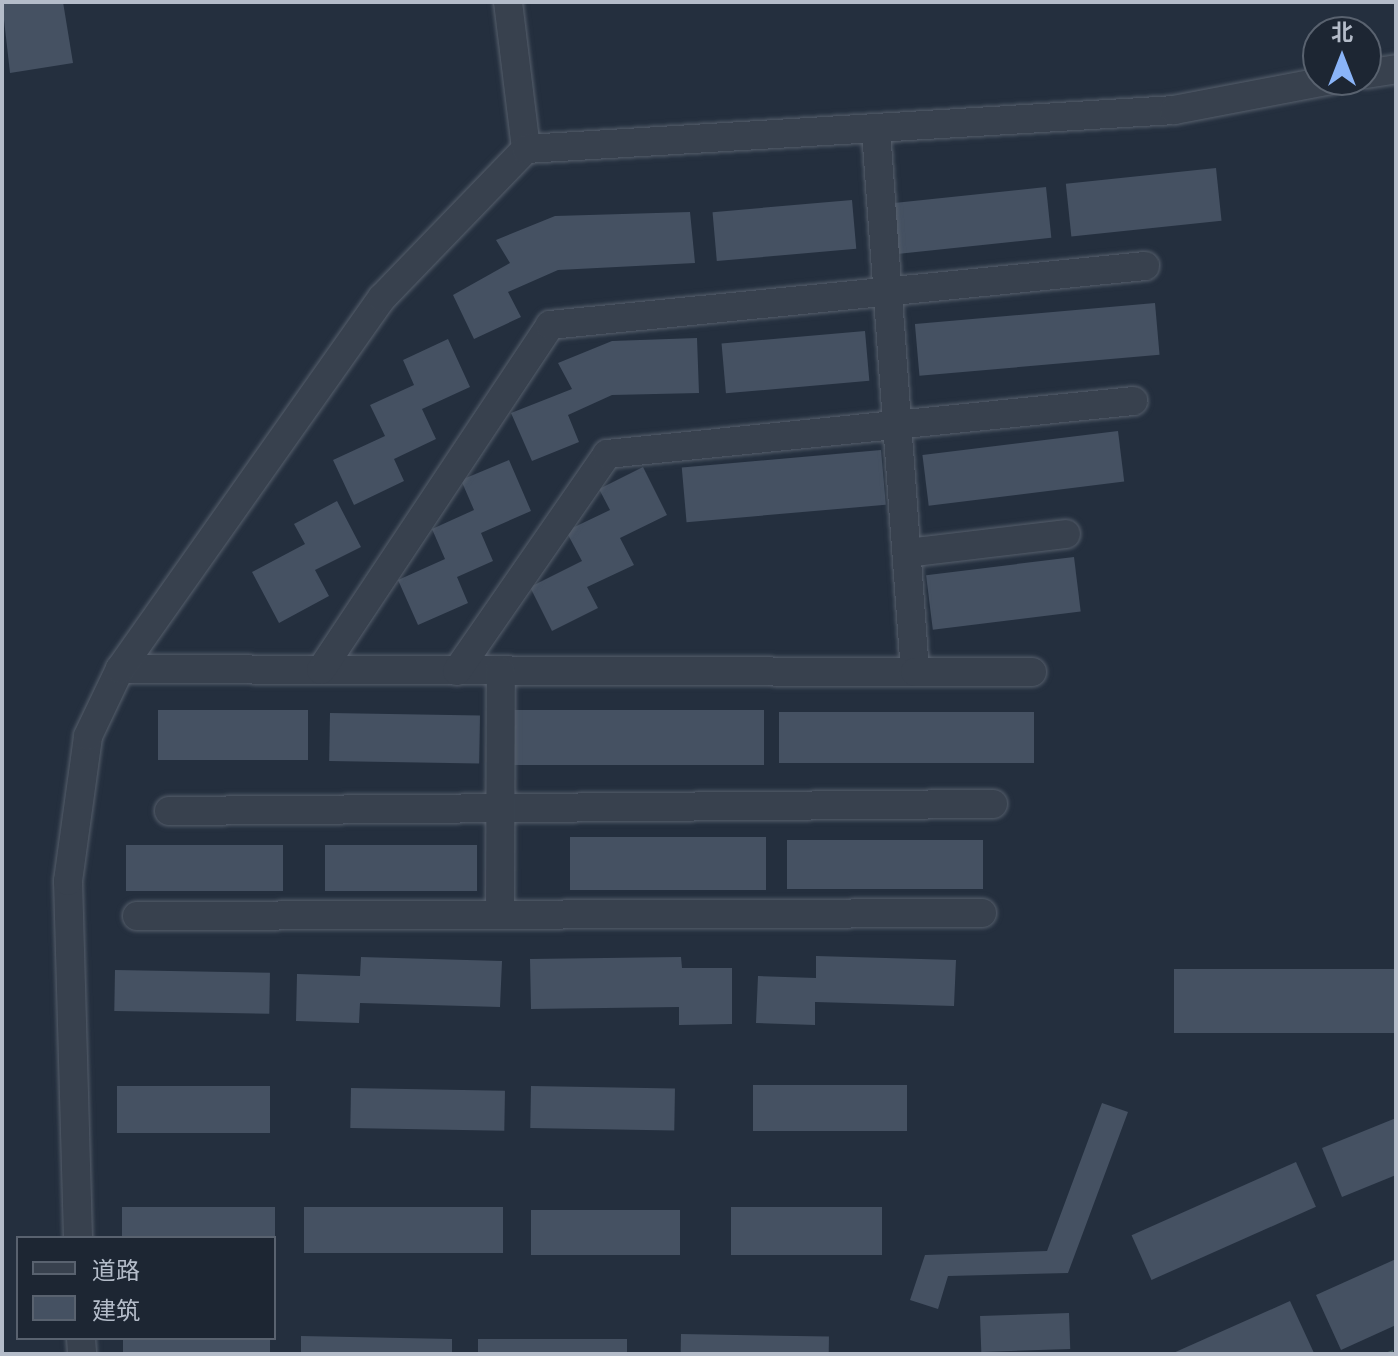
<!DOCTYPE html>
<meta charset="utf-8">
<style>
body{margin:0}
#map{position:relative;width:1398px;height:1356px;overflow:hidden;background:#242f3e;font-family:"Sofia Sans Condensed","Noto Sans SC",sans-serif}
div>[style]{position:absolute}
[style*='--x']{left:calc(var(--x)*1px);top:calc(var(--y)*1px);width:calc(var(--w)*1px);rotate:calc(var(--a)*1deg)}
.building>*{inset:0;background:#455162;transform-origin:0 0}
.path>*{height:5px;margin-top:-2.5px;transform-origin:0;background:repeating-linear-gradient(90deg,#44595c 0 6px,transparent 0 12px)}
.roads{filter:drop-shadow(0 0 2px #565f6c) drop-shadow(0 0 2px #565f6c)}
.street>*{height:28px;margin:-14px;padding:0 14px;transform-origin:14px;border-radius:14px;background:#38414e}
span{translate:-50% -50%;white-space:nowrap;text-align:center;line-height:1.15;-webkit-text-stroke:7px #1d2633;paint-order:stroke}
.frame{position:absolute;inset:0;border:4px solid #b4bcc9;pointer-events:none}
.legend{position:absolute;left:16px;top:1236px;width:260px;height:104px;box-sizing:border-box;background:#1d2633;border:2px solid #59626f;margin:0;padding:10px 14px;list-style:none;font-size:24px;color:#b4bcc9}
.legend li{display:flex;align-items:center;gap:16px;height:40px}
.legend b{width:40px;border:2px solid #59626f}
.north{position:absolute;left:1302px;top:16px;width:80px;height:80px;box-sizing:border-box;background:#1d2633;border:2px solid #59626f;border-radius:50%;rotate:0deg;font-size:22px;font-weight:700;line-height:32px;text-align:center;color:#b4bcc9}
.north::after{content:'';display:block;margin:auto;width:28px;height:36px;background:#8ab4f8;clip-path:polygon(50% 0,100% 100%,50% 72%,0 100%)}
</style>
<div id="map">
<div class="building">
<i style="clip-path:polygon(2px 2px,63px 2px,73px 63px,10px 73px)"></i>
<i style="left:1216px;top:168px;width:53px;height:151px;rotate:84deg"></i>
<i style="left:1046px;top:187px;width:51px;height:155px;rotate:84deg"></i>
<i style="left:852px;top:200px;width:49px;height:140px;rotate:85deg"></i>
<i style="clip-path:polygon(690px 212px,695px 263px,558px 270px,508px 292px,521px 317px,474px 339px,453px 295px,510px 263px,496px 240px,555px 216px)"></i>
<i style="left:1155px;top:303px;width:52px;height:241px;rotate:85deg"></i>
<i style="left:865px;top:331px;width:50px;height:144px;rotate:85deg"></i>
<i style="clip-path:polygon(697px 338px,699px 393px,612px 395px,568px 415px,579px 442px,532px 461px,511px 413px,572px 389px,558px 363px,612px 341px)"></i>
<i style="clip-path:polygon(448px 339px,470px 387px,422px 409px,436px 439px,394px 459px,404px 481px,354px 505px,333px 460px,385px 436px,370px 405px,414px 385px,403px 360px)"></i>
<i style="left:1118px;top:431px;width:51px;height:197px;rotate:83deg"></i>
<i style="left:881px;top:450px;width:55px;height:200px;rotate:85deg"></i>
<i style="clip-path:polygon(509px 460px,531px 511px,481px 533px,493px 561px,457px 577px,468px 603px,418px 625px,398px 580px,445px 559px,432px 529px,474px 510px,461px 480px)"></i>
<i style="clip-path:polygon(643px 467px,667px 515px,620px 538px,634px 565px,587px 587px,598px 608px,552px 631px,530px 587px,582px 561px,566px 531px,610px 510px,599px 489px)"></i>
<i style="clip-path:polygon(337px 501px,361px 547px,315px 570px,329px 596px,279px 623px,252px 572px,305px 544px,294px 524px)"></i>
<i style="left:1074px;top:557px;width:55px;height:149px;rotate:83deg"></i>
<i style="left:158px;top:710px;width:150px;height:50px"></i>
<i style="left:764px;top:710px;width:55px;height:251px;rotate:90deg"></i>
<i style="left:1034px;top:712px;width:51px;height:255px;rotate:90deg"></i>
<i style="left:330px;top:713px;width:150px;height:48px;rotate:1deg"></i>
<i style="left:570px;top:837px;width:196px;height:53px"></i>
<i style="left:787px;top:840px;width:196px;height:49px"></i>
<i style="left:126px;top:845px;width:157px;height:46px"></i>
<i style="left:325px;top:845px;width:152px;height:46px"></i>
<i style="clip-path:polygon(816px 956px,956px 960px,954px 1006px,815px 1002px,815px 1025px,756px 1023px,758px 976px,816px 978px)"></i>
<i style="clip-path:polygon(361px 957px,502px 961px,500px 1007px,360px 1003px,359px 1023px,296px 1021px,297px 974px,360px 976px)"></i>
<i style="clip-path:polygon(681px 957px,682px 968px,732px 968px,732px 1024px,679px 1025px,679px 1007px,531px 1009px,530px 959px)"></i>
<i style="left:1396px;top:969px;width:64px;height:222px;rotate:90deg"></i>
<i style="left:115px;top:970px;width:155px;height:41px;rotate:1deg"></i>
<i style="left:753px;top:1085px;width:154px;height:46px"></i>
<i style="left:117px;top:1086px;width:153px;height:47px"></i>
<i style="left:531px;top:1086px;width:144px;height:42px;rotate:1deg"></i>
<i style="left:351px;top:1088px;width:154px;height:40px;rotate:1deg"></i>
<i style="clip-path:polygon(1102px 1103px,1128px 1112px,1068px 1273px,948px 1276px,938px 1309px,910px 1300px,925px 1255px,1047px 1251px)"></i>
<i style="clip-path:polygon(1396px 1118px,1396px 1175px,1342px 1197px,1322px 1148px)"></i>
<i style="left:1296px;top:1162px;width:49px;height:180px;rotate:66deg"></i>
<i style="left:122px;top:1207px;width:153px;height:31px"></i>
<i style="left:304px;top:1207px;width:199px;height:46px"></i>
<i style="left:882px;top:1207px;width:48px;height:151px;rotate:90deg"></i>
<i style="left:531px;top:1210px;width:149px;height:45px"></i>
<i style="clip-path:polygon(1396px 1259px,1396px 1325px,1341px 1350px,1316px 1295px)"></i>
<i style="clip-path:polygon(1290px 1301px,1314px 1353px,1171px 1354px)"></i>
<i style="left:1069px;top:1313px;width:36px;height:89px;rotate:88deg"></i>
<i style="left:681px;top:1334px;width:148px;height:20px;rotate:1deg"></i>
<i style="clip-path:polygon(301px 1336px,452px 1339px,452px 1354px,301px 1354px)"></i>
<i style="left:123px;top:1338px;width:147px;height:16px"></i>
<i style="left:627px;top:1339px;width:15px;height:149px;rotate:90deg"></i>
</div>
<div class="path">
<i style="--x:1388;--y:1354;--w:9;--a:-21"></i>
</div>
<div class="roads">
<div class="street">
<i style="--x:508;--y:2;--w:148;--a:83"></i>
<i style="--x:1366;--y:74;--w:30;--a:-9"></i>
<i style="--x:907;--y:553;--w:160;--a:-6.8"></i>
<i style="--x:120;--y:669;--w:795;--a:0.22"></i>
<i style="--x:915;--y:672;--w:543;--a:-94.12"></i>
<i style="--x:321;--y:670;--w:414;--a:-56.4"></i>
<i style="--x:550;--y:325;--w:598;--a:-5.66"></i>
<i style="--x:457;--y:671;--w:264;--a:-55.3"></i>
<i style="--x:607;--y:454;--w:529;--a:-5.75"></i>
<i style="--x:915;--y:672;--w:117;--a:0"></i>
<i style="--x:169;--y:811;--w:824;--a:-0.49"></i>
<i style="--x:500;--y:915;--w:244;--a:-89.8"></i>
<i style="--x:137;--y:916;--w:845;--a:-0.2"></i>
<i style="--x:78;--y:1238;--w:357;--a:-91.6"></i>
<i style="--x:68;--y:881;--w:146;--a:-82.1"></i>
<i style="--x:88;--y:736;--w:74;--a:-64.5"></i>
<i style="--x:120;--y:669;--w:454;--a:-54.8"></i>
<i style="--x:382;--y:298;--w:207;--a:-46"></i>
<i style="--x:526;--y:149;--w:649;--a:-3.44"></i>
<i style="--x:1174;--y:110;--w:161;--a:-10.8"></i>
<i style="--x:81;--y:1338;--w:16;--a:86"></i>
</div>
</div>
<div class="frame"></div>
<ul class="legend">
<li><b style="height:10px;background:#38414e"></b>道路</li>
<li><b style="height:22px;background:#455162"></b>建筑</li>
</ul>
<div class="north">北</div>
</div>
